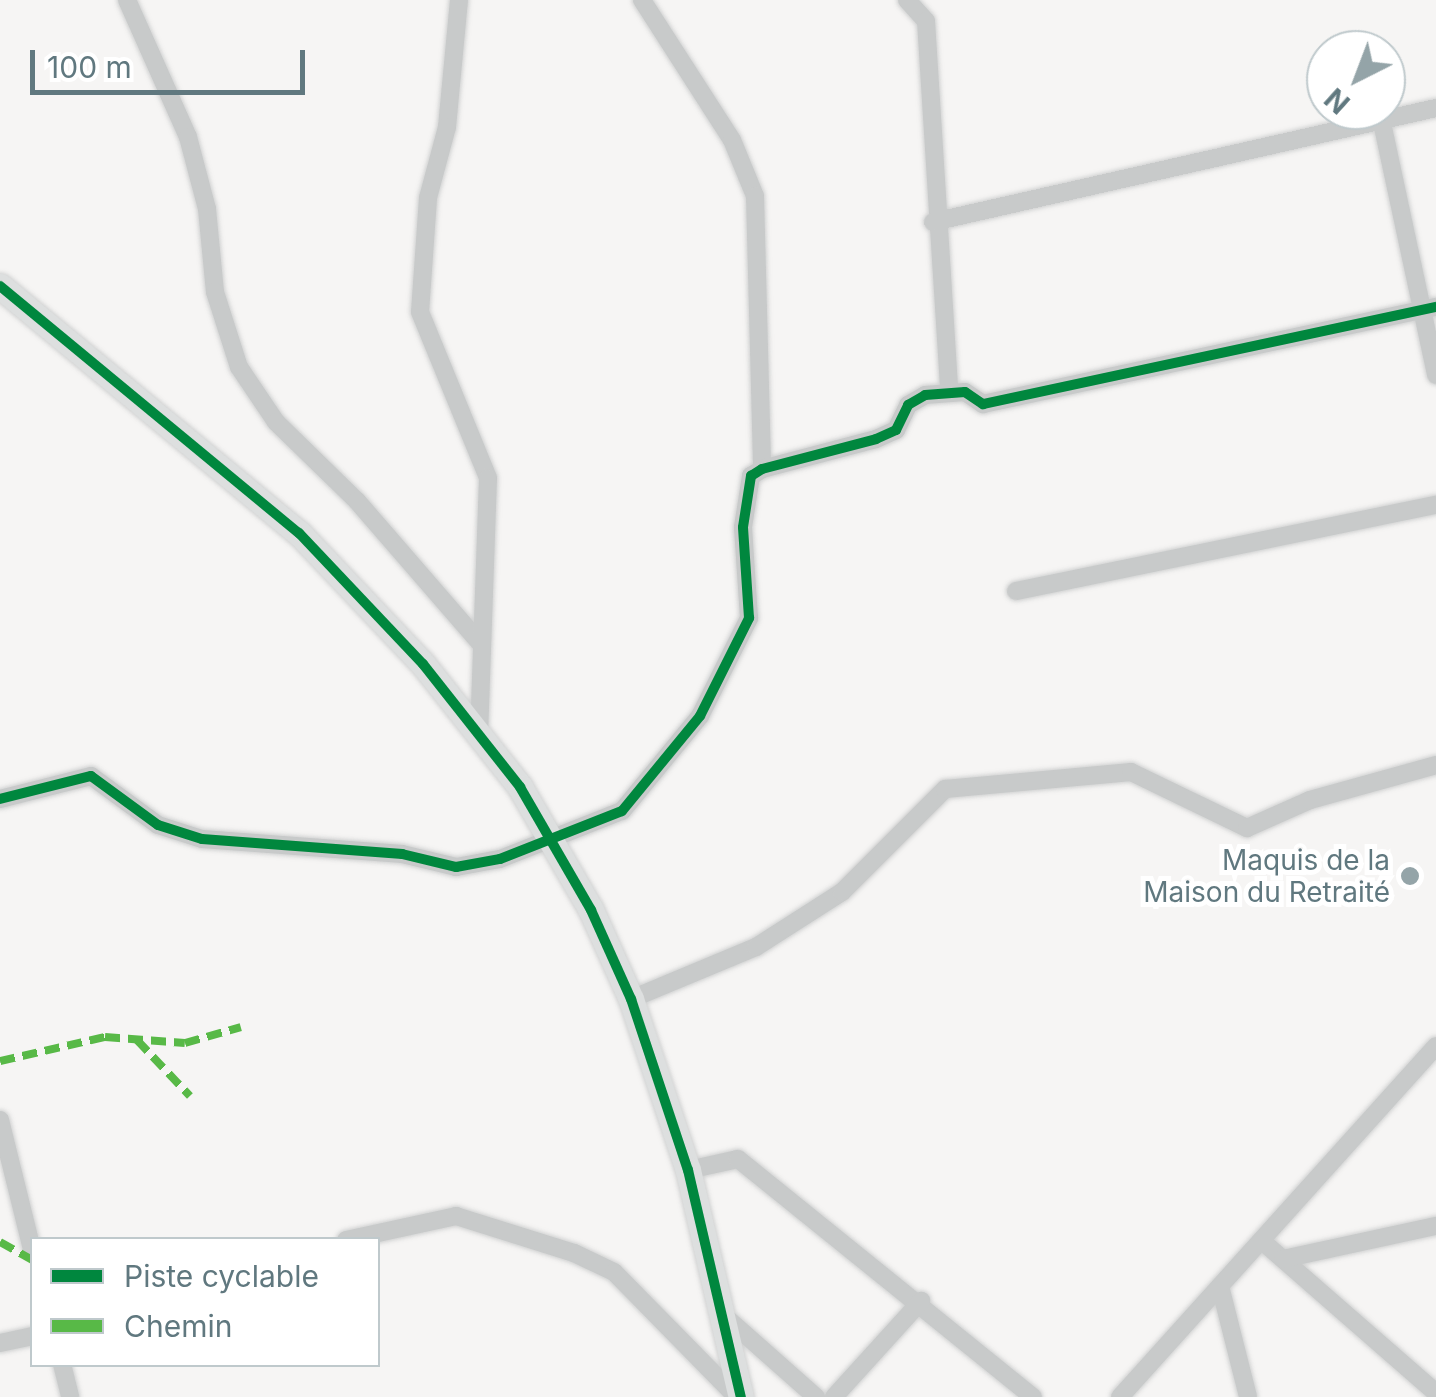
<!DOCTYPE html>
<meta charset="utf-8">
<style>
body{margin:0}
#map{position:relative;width:1436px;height:1397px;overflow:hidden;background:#f6f5f4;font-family:Inter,sans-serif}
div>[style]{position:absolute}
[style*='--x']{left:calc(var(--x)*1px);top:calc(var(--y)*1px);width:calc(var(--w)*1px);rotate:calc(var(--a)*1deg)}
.roads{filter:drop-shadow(0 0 2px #d1d2d2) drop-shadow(0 0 2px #d1d2d2)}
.street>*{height:18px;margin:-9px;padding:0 9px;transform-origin:9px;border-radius:9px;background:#c8caca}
.secondary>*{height:25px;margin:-12.5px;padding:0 12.5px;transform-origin:12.5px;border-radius:12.5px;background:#dddfdf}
.quiet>*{height:8px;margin-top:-4px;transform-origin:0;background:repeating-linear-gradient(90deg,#58b947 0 15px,transparent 0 23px)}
.cycleway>*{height:10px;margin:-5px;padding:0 5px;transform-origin:5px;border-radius:5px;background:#00873e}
.dots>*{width:28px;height:28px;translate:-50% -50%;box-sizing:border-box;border:5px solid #fff;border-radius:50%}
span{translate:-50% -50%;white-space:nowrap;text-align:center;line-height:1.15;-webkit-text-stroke:10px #fff;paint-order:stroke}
.poi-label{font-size:28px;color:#60787f}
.right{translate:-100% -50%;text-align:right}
.legend{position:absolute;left:30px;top:1237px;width:350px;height:130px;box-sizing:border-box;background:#fff;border:2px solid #bfc9cc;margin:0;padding:12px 18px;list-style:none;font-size:30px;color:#60787f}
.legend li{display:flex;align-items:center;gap:20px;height:50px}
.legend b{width:50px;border:2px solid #bfc9cc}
.north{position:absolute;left:1306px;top:30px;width:100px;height:100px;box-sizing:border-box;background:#fff;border:2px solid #bfc9cc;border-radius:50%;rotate:222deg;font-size:28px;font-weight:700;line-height:40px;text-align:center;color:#60787f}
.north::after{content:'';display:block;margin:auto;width:35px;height:45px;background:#94a4a8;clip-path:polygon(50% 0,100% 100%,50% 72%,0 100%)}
.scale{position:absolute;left:30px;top:50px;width:275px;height:45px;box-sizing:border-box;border:5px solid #60787f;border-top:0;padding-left:12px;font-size:30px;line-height:35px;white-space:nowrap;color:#60787f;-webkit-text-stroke:8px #fff;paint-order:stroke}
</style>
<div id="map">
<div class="roads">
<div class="street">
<i style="--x:127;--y:0;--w:150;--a:66"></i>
<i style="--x:188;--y:137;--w:74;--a:75.2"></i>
<i style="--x:207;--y:209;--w:83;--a:84.5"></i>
<i style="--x:215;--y:292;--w:79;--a:72.3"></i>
<i style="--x:239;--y:367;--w:66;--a:56.1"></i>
<i style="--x:276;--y:422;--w:113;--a:44.3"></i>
<i style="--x:357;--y:501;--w:186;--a:49.1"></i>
<i style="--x:459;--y:0;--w:128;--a:95.4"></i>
<i style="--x:447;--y:127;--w:73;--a:105"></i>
<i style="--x:428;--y:198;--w:114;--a:94"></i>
<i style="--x:420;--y:312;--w:179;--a:67.7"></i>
<i style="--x:488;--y:478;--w:253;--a:92"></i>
<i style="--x:642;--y:0;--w:166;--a:57.3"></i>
<i style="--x:732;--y:140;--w:61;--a:67.7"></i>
<i style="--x:755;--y:196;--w:273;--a:88.5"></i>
<i style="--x:907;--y:0;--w:28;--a:48"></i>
<i style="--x:926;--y:21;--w:370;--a:86.4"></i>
<i style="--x:1381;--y:118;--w:263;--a:77.9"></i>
<i style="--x:933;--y:222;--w:516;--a:-12.77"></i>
<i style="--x:1016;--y:591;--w:429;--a:-11.6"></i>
<i style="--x:0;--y:799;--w:94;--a:-14.2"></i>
<i style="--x:91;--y:776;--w:83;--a:36.2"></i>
<i style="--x:158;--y:825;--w:46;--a:17.7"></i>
<i style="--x:202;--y:839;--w:201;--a:4.3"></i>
<i style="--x:402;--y:854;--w:56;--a:13.5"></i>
<i style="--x:456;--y:867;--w:45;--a:-10.3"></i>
<i style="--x:500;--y:859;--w:131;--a:-21.5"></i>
<i style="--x:622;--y:811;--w:123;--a:-50.6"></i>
<i style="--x:700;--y:716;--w:110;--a:-63.4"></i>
<i style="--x:749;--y:618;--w:91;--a:-93.8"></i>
<i style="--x:743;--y:527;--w:52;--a:-81.1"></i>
<i style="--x:751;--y:476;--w:13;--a:-32"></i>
<i style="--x:762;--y:469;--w:118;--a:-14.7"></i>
<i style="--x:876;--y:439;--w:22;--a:-24"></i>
<i style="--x:896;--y:430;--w:28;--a:-64"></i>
<i style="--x:908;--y:405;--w:20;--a:-30"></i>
<i style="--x:925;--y:395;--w:40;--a:-4.3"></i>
<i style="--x:965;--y:392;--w:22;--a:34"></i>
<i style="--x:983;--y:404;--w:463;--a:-12.1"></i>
<i style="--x:631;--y:999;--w:135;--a:-22.6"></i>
<i style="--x:756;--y:947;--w:102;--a:-32.6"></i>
<i style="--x:842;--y:892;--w:146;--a:-45"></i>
<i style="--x:945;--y:789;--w:187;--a:-5.2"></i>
<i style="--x:1131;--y:772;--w:129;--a:25.8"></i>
<i style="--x:1247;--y:828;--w:69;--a:-24"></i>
<i style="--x:1310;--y:800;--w:131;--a:-15.5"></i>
<i style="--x:0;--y:1120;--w:133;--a:76.1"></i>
<i style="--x:688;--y:1170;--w:51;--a:-12.4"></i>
<i style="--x:738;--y:1159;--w:379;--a:38.9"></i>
<i style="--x:346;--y:1240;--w:113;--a:-12.3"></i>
<i style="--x:456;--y:1216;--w:124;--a:17.4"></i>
<i style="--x:574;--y:1253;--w:44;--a:25.4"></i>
<i style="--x:614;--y:1272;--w:175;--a:45.5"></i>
<i style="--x:1262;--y:1241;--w:231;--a:41.1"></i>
<i style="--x:1283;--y:1259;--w:157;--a:-12.2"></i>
<i style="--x:1220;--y:1286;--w:114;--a:75.8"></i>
<i style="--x:721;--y:1313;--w:127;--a:41.5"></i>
<i style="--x:0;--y:1343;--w:33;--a:-12"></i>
<i style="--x:62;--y:1364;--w:34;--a:76"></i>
<i style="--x:834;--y:1397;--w:130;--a:-47.8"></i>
<i style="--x:1120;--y:1397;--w:472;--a:-48"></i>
</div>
<div class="secondary">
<i style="--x:0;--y:286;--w:388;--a:39.6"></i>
<i style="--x:299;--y:533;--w:180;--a:46.6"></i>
<i style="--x:423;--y:664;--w:157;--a:51.7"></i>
<i style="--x:520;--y:787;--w:142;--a:60"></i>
<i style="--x:591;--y:910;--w:98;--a:65.8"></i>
<i style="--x:631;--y:999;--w:180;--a:71.6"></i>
<i style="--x:688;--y:1170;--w:233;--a:76.9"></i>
</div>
</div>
<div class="quiet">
<i style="--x:137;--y:1040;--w:77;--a:46.6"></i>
<i style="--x:0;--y:1061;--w:108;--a:-12.9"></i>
<i style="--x:105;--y:1037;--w:80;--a:4.3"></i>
<i style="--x:185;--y:1043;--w:58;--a:-15.9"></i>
<i style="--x:0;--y:1242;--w:37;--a:29"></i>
</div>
<div class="cycleway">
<i style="--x:0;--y:286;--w:388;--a:39.6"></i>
<i style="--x:299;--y:533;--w:180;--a:46.6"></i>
<i style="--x:423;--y:664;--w:157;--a:51.7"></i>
<i style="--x:520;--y:787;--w:142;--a:60"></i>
<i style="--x:591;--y:910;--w:98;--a:65.8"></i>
<i style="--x:631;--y:999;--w:180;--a:71.6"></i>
<i style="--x:688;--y:1170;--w:233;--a:76.9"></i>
<i style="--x:0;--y:799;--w:94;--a:-14.2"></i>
<i style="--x:91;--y:776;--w:83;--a:36.2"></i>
<i style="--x:158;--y:825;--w:46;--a:17.7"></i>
<i style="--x:202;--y:839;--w:201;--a:4.3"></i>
<i style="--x:402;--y:854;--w:56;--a:13.5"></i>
<i style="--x:456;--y:867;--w:45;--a:-10.3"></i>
<i style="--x:500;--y:859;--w:131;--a:-21.5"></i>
<i style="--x:622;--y:811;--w:123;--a:-50.6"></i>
<i style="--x:700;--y:716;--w:110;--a:-63.4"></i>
<i style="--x:749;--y:618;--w:91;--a:-93.8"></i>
<i style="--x:743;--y:527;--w:52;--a:-81.1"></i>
<i style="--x:751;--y:476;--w:13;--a:-32"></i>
<i style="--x:762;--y:469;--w:118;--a:-14.7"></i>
<i style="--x:876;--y:439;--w:22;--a:-24"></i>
<i style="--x:896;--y:430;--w:28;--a:-64"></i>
<i style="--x:908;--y:405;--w:20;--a:-30"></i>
<i style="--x:925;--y:395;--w:40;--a:-4.3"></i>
<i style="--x:965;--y:392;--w:22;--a:34"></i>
<i style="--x:983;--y:404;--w:463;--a:-12.1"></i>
</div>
<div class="dots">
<i style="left:1410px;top:876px;background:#94a4a8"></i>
</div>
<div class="poi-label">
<span class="right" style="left:1390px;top:876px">Maquis de la<br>Maison du Retraité</span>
</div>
<ul class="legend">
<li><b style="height:12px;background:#00873e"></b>Piste cyclable</li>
<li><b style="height:12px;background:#58b947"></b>Chemin</li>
</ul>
<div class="north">N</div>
<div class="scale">100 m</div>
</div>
